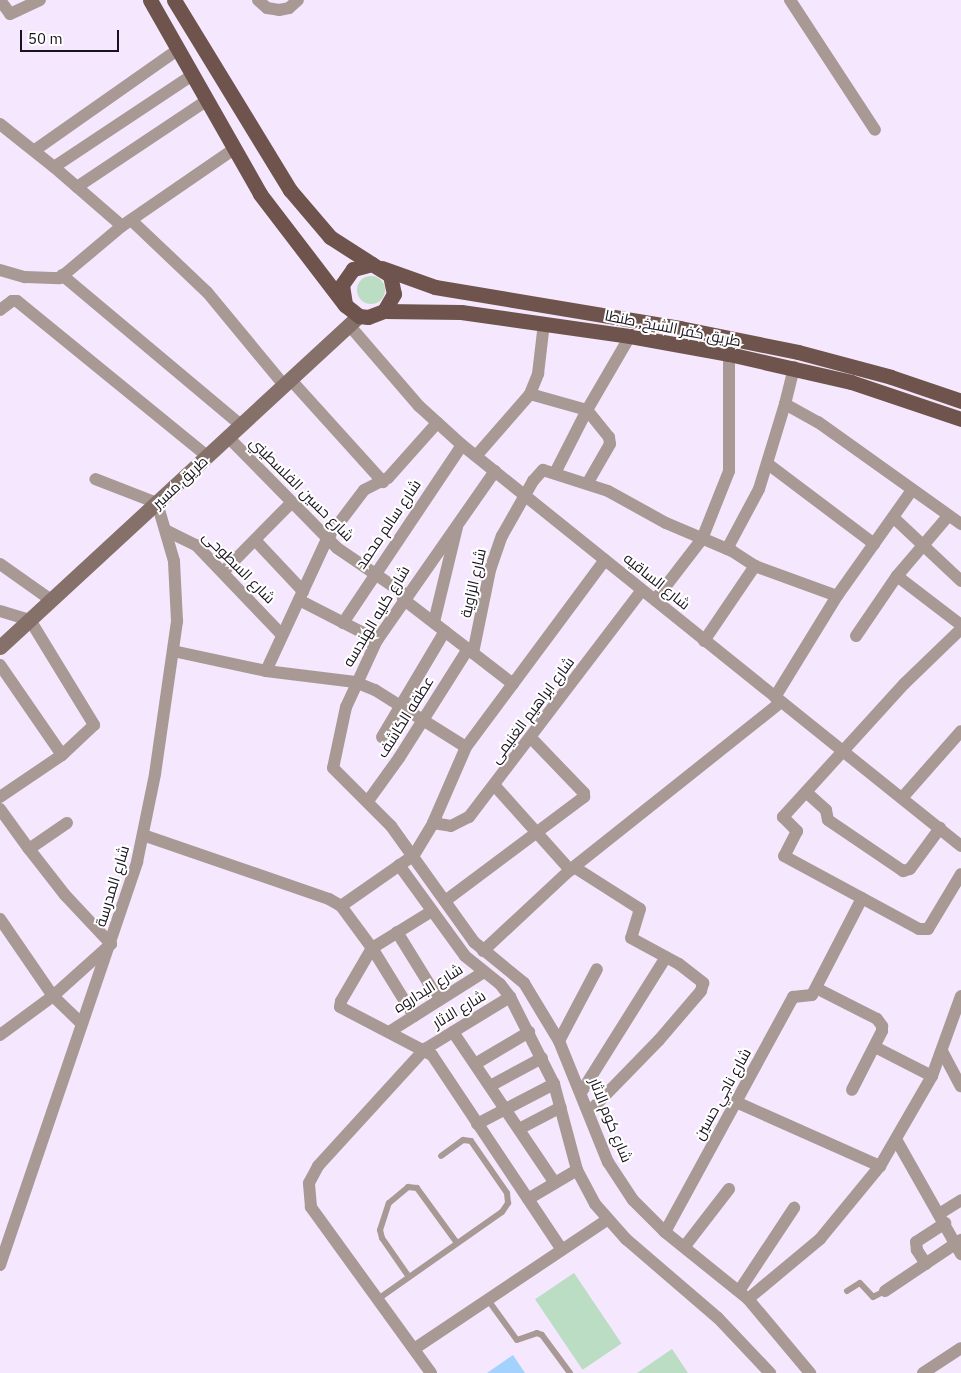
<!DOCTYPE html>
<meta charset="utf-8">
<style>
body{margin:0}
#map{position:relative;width:961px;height:1373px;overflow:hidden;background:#f5e7fe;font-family:"IBM Plex Sans",Cairo,sans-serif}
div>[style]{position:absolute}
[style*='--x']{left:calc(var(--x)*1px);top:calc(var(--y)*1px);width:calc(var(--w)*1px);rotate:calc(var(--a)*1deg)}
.green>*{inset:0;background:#baddc3;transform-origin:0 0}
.round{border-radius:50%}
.water>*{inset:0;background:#a4d2ff}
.lane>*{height:6px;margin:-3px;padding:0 3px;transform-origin:3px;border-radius:3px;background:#a89994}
.street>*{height:12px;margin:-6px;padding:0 6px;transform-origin:6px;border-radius:6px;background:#a89994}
.secondary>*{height:15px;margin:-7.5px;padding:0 7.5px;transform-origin:7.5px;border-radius:7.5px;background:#86716a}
.primary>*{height:15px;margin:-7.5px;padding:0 7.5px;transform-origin:7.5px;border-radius:7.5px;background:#6e544c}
span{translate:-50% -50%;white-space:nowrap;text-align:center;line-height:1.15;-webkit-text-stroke:4px #fff;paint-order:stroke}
.street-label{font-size:15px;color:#19131d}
.scale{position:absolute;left:20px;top:30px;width:99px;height:22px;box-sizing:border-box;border:2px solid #19131d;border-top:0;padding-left:6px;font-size:15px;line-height:18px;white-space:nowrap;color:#19131d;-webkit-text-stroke:4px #fff;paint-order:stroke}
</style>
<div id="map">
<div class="green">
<i class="round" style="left:357px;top:276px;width:28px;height:28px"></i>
<i style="left:574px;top:1273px;width:85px;height:47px;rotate:56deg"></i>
<i style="clip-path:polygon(672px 1349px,688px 1373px,637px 1373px)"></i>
</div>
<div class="water">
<i style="clip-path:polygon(513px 1355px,525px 1373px,487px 1373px)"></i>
</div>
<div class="lane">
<i style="--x:409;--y:1277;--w:47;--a:-124.7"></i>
<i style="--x:382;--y:1238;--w:8;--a:-104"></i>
<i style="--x:380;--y:1230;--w:28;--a:-72"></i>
<i style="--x:389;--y:1203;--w:25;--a:-40"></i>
<i style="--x:408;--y:1187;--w:9;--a:6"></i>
<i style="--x:417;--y:1188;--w:68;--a:54"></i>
<i style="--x:847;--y:1291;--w:15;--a:-32"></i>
<i style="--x:860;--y:1283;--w:19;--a:47"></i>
<i style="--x:873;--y:1297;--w:13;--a:-27"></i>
<i style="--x:378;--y:1299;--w:151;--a:-35.1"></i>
<i style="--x:502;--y:1212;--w:11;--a:-56"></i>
<i style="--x:508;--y:1203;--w:10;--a:-96"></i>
<i style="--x:507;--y:1193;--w:63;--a:-124.7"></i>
<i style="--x:471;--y:1141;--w:8;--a:-173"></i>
<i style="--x:463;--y:1140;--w:27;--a:144"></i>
<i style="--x:488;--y:1300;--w:49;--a:54.1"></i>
<i style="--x:517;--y:1340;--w:21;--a:-19"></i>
<i style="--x:537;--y:1333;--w:5;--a:22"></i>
<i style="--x:542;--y:1335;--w:47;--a:53.6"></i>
</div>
<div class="street">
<i style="--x:0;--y:0;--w:17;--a:54"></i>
<i style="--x:10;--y:14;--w:33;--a:-25"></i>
<i style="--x:258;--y:0;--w:12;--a:42"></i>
<i style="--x:267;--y:8;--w:12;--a:9"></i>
<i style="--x:279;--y:10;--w:10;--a:-11"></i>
<i style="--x:289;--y:8;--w:12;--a:-42"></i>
<i style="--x:790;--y:0;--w:155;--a:56.8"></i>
<i style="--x:0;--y:124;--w:69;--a:38.5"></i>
<i style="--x:54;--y:167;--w:164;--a:-33.6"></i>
<i style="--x:35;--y:150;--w:172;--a:-35.1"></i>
<i style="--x:54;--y:167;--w:90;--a:40.9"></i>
<i style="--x:77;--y:187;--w:155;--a:-33.7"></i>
<i style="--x:131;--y:220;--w:105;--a:43.5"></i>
<i style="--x:207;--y:292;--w:121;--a:50.4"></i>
<i style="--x:0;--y:270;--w:26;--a:16"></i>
<i style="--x:25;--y:277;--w:35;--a:2"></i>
<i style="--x:60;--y:278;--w:81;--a:-40"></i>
<i style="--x:122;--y:226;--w:136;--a:-34.5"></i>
<i style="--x:62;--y:275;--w:234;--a:40"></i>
<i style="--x:0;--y:310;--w:15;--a:-37"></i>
<i style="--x:12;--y:301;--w:5;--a:0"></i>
<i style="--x:17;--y:301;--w:245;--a:39.2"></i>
<i style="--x:349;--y:325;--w:107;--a:49.2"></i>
<i style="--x:419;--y:406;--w:58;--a:42.2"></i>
<i style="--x:462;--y:445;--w:640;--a:38.79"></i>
<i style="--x:290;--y:379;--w:139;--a:47.9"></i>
<i style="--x:530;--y:394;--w:59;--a:15.7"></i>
<i style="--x:587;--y:410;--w:35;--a:51"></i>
<i style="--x:609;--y:437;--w:7;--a:82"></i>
<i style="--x:610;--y:444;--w:46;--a:119.9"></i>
<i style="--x:785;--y:404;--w:38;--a:-76"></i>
<i style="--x:228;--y:437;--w:156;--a:45.5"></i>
<i style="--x:337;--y:548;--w:83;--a:34.3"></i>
<i style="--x:476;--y:456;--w:82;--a:-48.9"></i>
<i style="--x:530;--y:394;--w:22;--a:-68"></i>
<i style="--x:538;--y:374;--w:51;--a:-83.3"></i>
<i style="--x:768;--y:464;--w:133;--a:37"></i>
<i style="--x:495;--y:471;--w:206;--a:124.9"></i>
<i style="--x:377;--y:640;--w:74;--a:114.8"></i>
<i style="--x:346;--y:707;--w:62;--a:102"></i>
<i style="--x:333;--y:768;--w:82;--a:45"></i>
<i style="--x:391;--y:826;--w:143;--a:54.4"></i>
<i style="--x:474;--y:942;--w:65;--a:39.4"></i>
<i style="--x:524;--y:983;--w:68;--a:58.9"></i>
<i style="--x:559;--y:1041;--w:131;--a:68"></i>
<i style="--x:608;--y:1162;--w:45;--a:56.7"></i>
<i style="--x:633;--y:1200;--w:45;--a:45"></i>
<i style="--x:665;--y:1232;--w:107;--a:38.9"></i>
<i style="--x:748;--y:1299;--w:97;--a:50"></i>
<i style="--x:555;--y:473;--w:71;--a:-63.1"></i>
<i style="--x:587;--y:410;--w:86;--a:-59.8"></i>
<i style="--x:894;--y:518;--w:92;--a:43.2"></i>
<i style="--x:167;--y:531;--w:32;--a:26"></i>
<i style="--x:196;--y:545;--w:124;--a:46.3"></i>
<i style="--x:256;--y:541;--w:69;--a:46.8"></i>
<i style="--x:727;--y:549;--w:68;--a:-61.9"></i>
<i style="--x:759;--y:489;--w:89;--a:-73"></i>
<i style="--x:785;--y:404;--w:38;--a:29"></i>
<i style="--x:818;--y:422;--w:176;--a:35.5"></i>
<i style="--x:0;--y:564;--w:62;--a:35.2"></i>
<i style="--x:223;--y:572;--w:95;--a:-45.4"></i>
<i style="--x:897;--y:576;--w:81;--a:37.4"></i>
<i style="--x:403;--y:599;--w:139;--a:37.7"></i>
<i style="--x:299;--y:600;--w:88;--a:27.1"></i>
<i style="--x:655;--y:600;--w:77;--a:-52.4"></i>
<i style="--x:702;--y:539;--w:73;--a:-68.3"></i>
<i style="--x:729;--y:471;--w:117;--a:-90"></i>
<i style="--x:0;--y:611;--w:31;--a:17"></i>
<i style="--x:30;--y:620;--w:123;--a:58.6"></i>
<i style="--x:94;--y:725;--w:44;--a:136.8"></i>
<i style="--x:62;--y:755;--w:75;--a:145.9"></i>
<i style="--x:434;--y:622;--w:98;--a:-76.4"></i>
<i style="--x:343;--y:623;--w:214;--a:-56.2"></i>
<i style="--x:961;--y:629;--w:79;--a:136"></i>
<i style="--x:904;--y:684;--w:180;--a:132.3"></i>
<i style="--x:783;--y:817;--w:20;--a:45"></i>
<i style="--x:797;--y:831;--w:28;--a:117"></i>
<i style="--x:784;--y:856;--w:153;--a:28.4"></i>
<i style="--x:919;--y:929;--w:9;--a:0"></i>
<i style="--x:928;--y:929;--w:64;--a:-59"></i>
<i style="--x:856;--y:636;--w:73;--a:-55.7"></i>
<i style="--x:897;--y:576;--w:79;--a:-49.6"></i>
<i style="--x:704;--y:641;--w:91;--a:-55.8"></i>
<i style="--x:173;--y:651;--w:95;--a:12.1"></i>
<i style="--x:266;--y:671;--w:90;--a:7"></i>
<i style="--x:355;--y:682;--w:22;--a:22"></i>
<i style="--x:375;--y:690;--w:107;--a:32.1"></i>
<i style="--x:473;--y:653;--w:85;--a:-78.4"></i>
<i style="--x:490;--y:570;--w:36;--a:-71"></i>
<i style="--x:502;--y:536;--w:63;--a:-60.6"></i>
<i style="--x:533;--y:481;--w:15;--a:-48"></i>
<i style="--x:543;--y:470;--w:68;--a:17.9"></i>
<i style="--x:608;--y:491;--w:66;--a:28.9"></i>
<i style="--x:666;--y:523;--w:72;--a:23"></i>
<i style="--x:732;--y:551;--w:27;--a:33"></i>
<i style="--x:755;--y:566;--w:87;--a:20.1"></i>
<i style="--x:0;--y:665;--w:109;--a:55.4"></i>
<i style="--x:266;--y:671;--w:145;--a:-65.2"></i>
<i style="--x:327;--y:539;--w:61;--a:-52.9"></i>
<i style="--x:364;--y:490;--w:27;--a:-27"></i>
<i style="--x:388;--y:478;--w:74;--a:-48.3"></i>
<i style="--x:775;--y:697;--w:119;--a:-58.5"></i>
<i style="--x:837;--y:596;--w:130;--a:-54.7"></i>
<i style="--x:382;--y:737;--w:123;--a:-59.3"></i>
<i style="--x:495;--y:786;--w:113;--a:48.2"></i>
<i style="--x:806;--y:792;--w:27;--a:42"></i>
<i style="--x:826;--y:810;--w:10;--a:79"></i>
<i style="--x:828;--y:820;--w:91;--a:34.2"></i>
<i style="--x:903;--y:871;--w:7;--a:-16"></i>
<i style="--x:910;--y:869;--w:51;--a:-53.8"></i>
<i style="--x:902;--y:798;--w:89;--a:-48.6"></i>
<i style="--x:368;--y:801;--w:53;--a:-54.2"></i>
<i style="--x:399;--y:758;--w:129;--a:-57.7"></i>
<i style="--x:0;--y:809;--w:49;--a:54.1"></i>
<i style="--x:433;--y:823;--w:18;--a:9"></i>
<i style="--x:451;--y:826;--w:20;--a:-27"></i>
<i style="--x:469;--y:817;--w:285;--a:-52.7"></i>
<i style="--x:143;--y:835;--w:197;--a:19"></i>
<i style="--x:329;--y:899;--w:14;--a:30"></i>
<i style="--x:341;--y:906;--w:52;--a:53.6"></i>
<i style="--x:372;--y:948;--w:80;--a:58.3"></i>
<i style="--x:399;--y:865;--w:112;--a:54"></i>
<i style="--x:465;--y:956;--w:45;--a:38.7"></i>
<i style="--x:500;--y:984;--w:16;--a:52"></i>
<i style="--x:510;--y:997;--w:97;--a:63.2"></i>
<i style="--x:554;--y:1084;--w:89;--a:75"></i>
<i style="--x:577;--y:1170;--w:38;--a:62"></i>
<i style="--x:595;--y:1204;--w:47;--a:48.5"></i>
<i style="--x:626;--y:1239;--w:121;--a:40.7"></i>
<i style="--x:718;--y:1318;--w:76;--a:46.6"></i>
<i style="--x:574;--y:867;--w:78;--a:32.5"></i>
<i style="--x:640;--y:909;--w:30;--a:107"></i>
<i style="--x:631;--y:938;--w:55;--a:28.4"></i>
<i style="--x:679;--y:964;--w:31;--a:38"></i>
<i style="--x:703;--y:983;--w:8;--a:104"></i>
<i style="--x:701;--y:991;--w:65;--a:130.6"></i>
<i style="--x:659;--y:1040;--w:100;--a:134.2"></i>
<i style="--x:445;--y:901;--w:174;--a:-36.8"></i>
<i style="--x:584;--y:797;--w:4;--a:-90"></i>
<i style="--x:584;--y:793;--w:76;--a:-133.9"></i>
<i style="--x:341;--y:906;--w:89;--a:-34.9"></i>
<i style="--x:414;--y:855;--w:37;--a:-59"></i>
<i style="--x:433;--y:823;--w:83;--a:-66.5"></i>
<i style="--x:466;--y:747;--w:233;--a:-53.4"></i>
<i style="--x:432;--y:911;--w:70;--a:148.3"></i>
<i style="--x:372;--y:948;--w:61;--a:120.3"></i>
<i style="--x:341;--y:1001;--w:6;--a:99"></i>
<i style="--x:340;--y:1007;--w:104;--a:27.6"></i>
<i style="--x:432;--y:1055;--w:234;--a:56.3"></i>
<i style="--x:0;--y:919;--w:93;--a:55.5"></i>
<i style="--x:53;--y:996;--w:39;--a:44"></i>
<i style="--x:397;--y:932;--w:80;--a:58.3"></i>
<i style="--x:483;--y:951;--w:119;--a:-43"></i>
<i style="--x:570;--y:870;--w:270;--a:-38.5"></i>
<i style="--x:816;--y:988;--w:68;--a:26.9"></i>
<i style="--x:877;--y:1019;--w:9;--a:54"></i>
<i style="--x:882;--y:1026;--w:5;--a:90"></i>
<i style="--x:882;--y:1031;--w:66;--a:117"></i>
<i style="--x:389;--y:1032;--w:112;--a:-32.3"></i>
<i style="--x:453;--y:1032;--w:182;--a:56"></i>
<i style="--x:0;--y:1035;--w:66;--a:-36.3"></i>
<i style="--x:53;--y:996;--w:78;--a:-41.9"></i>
<i style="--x:111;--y:944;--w:67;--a:-133.2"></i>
<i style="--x:65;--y:895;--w:58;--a:-128"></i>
<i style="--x:29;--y:849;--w:46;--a:-34.4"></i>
<i style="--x:559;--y:1041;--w:81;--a:-62.2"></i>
<i style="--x:875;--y:1047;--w:64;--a:27"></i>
<i style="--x:942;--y:1051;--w:40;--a:62"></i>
<i style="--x:475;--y:1064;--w:63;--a:-30.7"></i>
<i style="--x:490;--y:1086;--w:59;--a:-28.3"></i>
<i style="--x:582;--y:1091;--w:158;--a:-57.9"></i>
<i style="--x:736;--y:1102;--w:158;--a:24"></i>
<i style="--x:477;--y:1124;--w:87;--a:-27.5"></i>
<i style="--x:519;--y:1129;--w:47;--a:-27.6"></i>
<i style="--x:897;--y:1141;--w:130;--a:60.5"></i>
<i style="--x:528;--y:1199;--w:57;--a:-30.6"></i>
<i style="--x:939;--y:1214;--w:26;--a:-32"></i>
<i style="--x:665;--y:1232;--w:268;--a:-61.4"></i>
<i style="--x:793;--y:997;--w:19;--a:-6"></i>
<i style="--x:812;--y:995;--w:109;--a:-62.7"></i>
<i style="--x:685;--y:1246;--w:72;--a:-52.3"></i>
<i style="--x:926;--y:1264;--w:17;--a:-123"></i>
<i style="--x:917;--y:1250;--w:8;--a:-97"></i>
<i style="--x:916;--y:1242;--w:35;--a:-33"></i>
<i style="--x:0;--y:1265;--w:426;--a:-71.2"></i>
<i style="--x:137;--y:862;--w:90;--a:-78.4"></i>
<i style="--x:155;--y:774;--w:155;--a:-81.8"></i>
<i style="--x:177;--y:621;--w:60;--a:-92.9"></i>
<i style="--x:174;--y:561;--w:60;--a:-106.3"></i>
<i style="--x:157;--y:503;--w:66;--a:-158.8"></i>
<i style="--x:739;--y:1291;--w:100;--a:-56.5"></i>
<i style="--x:885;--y:1291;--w:92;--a:-33.9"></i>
<i style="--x:748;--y:1299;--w:94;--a:-39.8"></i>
<i style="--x:820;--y:1239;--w:94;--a:-50.6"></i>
<i style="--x:880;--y:1166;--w:104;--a:-60"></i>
<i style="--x:932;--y:1076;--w:85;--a:-70.1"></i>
<i style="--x:414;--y:1349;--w:232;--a:-33.8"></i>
<i style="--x:431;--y:1373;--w:205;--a:-125.9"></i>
<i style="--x:311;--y:1207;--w:24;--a:-95"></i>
<i style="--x:309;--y:1183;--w:19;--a:-62"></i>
<i style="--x:318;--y:1166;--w:159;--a:-47.6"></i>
<i style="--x:425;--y:1049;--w:100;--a:-31.5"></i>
<i style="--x:923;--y:1373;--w:45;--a:-33.3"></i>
</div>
<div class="secondary">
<i style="--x:0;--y:647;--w:488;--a:-42.7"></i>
</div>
<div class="primary">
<i style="--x:150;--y:0;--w:223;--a:60.4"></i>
<i style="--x:260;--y:194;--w:140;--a:52.6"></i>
<i style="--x:345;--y:305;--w:18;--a:38"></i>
<i style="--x:359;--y:316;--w:9;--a:6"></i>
<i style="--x:368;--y:317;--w:17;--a:-21"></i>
<i style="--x:384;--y:311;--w:20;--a:-60"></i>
<i style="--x:394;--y:294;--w:19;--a:-102"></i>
<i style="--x:390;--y:275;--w:21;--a:-149"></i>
<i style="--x:372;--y:264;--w:20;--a:165"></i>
<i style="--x:353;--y:269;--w:19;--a:125"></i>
<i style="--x:342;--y:285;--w:20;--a:81"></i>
<i style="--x:174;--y:0;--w:223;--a:58.6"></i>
<i style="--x:290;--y:190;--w:62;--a:49.6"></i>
<i style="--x:330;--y:237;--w:50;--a:32.7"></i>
<i style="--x:382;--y:268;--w:56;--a:19.7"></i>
<i style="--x:435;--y:287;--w:248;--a:9.5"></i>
<i style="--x:680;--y:328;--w:120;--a:11.5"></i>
<i style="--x:798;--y:352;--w:96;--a:15"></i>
<i style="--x:891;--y:377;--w:74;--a:18.9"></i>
<i style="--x:384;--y:311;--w:77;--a:0.7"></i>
<i style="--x:461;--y:312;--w:171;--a:8.1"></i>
<i style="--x:630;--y:336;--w:101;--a:10.3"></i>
<i style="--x:729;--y:354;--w:125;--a:12.9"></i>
<i style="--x:851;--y:382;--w:116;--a:18.6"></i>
</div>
<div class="street-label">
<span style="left:673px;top:328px;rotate:11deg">طريق كفر الشيخ, طنطا</span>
<span style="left:180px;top:482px;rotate:-43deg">طريق مسير</span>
<span style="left:302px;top:489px;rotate:45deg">شارع حسين الفلسطيني</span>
<span style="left:388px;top:524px;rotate:-56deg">شارع سالم محمد</span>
<span style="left:239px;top:567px;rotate:45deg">شارع السطوحى</span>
<span style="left:657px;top:581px;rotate:39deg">شارع الساقيه</span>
<span style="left:473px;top:583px;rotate:-77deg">شارع الزاوية</span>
<span style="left:376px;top:616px;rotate:-59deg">شارع كليه الهندسه</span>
<span style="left:532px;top:710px;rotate:-53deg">شارع ابراهيم الغنيمى</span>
<span style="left:405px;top:717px;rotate:-58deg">عطفه الكاشف</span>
<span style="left:112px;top:886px;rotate:-73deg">شارع المدرسة</span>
<span style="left:428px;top:988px;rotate:-32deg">شارع البداروه</span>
<span style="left:459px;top:1009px;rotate:-31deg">شارع الاثار</span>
<span style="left:722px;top:1094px;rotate:-61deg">شارع ناجي حسين</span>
<span style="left:611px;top:1120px;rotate:68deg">شارع كوم الاثار</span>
</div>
<div class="scale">50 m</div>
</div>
